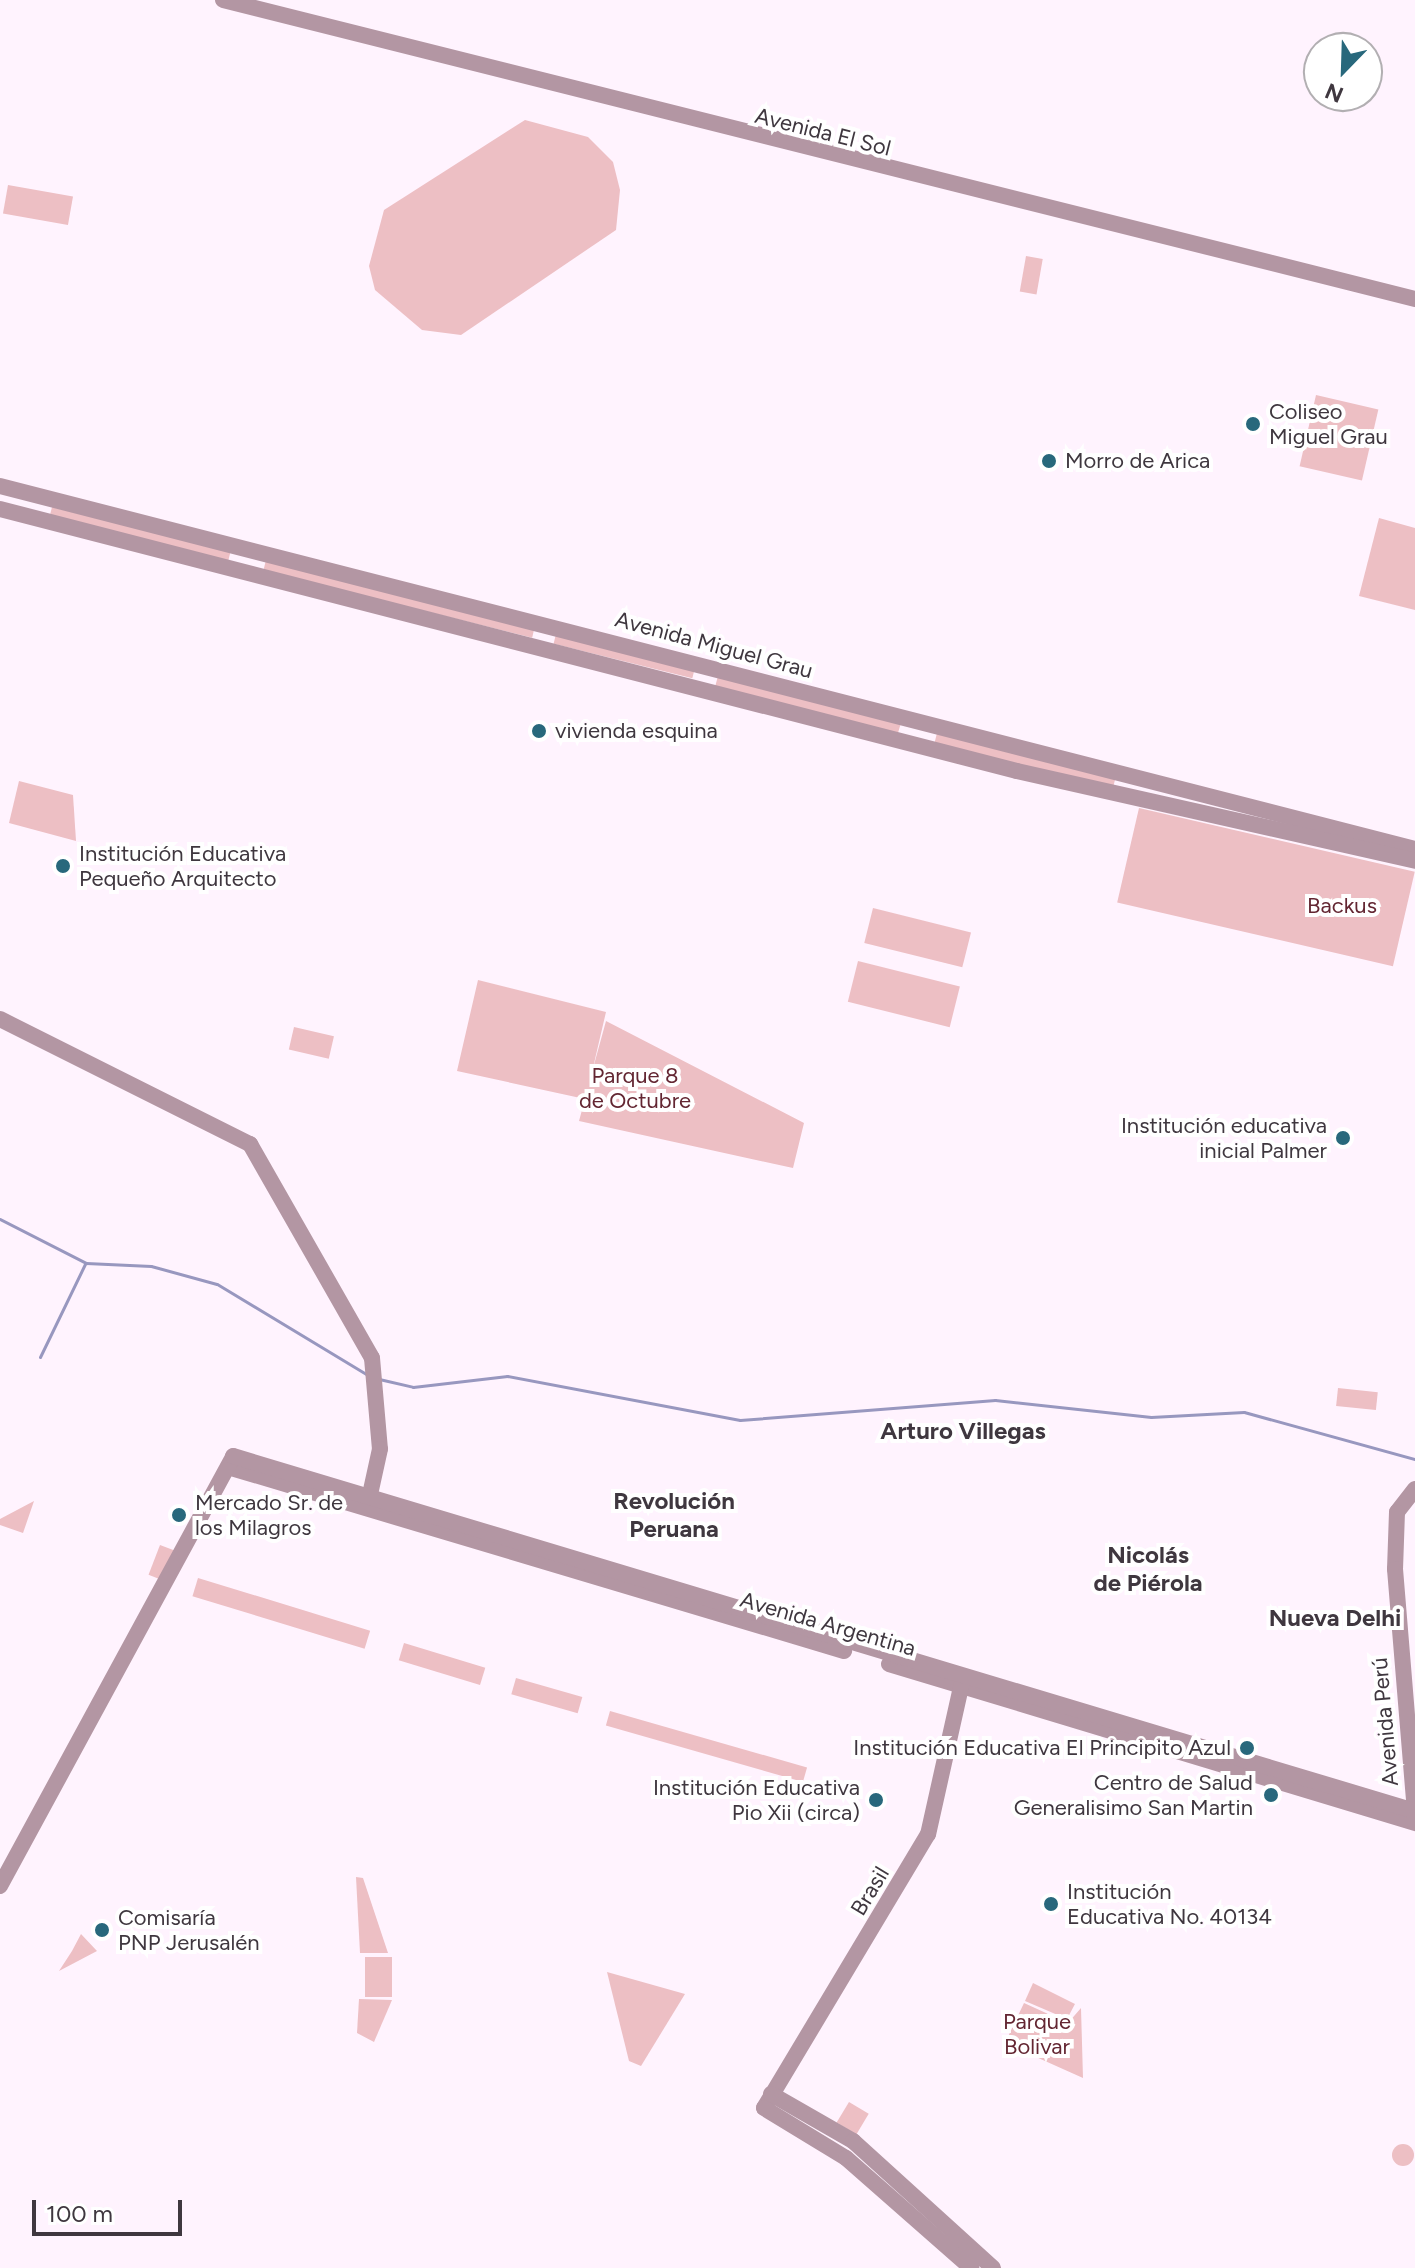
<!DOCTYPE html>
<meta charset="utf-8">
<style>
body{margin:0}
#map{position:relative;width:1415px;height:2268px;overflow:hidden;background:#fff3fe;font-family:Figtree,sans-serif}
div>[style]{position:absolute}
[style*='--x']{left:calc(var(--x)*1px);top:calc(var(--y)*1px);width:calc(var(--w)*1px);rotate:calc(var(--a)*1deg)}
.green>*{inset:0;background:#edbfc4;transform-origin:0 0}
.round{border-radius:50%}
.stream>*{height:3px;margin:-1.5px;padding:0 1.5px;transform-origin:1.5px;border-radius:1.5px;background:#9897bf}
.secondary>*{height:16px;margin:-8px;padding:0 8px;transform-origin:8px;border-radius:8px;background:#b396a3}
.dots>*{width:22px;height:22px;translate:-50% -50%;box-sizing:border-box;border:4px solid #fff;border-radius:50%}
span{translate:-50% -50%;white-space:nowrap;text-align:center;line-height:1.15;-webkit-text-stroke:8px #fff;paint-order:stroke}
.street-label{font-size:22px;color:#3f373f}
.poi-label{font-size:22px;color:#3f373f}
.left{translate:0 -50%;text-align:left}
.right{translate:-100% -50%;text-align:right}
.park-label{font-size:22px;color:#632632}
.neighbourhood-label{font-size:24px;color:#3f373f;font-weight:700}
.north{position:absolute;left:1303px;top:32px;width:80px;height:80px;box-sizing:border-box;background:#fff;border:2px solid #b2afb2;border-radius:50%;rotate:203deg;font-size:22px;font-weight:700;line-height:32px;text-align:center;color:#3f373f}
.north::after{content:'';display:block;margin:auto;width:28px;height:36px;background:#28687c;clip-path:polygon(50% 0,100% 100%,50% 72%,0 100%)}
.scale{position:absolute;left:32px;top:2200px;width:150px;height:36px;box-sizing:border-box;border:4px solid #3f373f;border-top:0;padding-left:10px;font-size:24px;line-height:28px;white-space:nowrap;color:#3f373f;-webkit-text-stroke:6px #fff;paint-order:stroke}
</style>
<div id="map">
<div class="green">
<i style="clip-path:polygon(525px 120px,588px 137px,613px 162px,620px 190px,616px 230px,461px 335px,422px 330px,375px 290px,369px 266px,384px 210px)"></i>
<i style="left:8px;top:185px;width:66px;height:29px;rotate:10deg"></i>
<i style="left:1026px;top:256px;width:17px;height:36px;rotate:10deg"></i>
<i style="left:1316px;top:395px;width:64px;height:73px;rotate:13deg"></i>
<i style="left:52px;top:507px;width:184px;height:11px;rotate:14deg"></i>
<i style="clip-path:polygon(1379px 518px,1415px 528px,1415px 610px,1359px 596px)"></i>
<i style="left:266px;top:560px;width:277px;height:11px;rotate:14deg"></i>
<i style="left:556px;top:634px;width:143px;height:10px;rotate:14deg"></i>
<i style="clip-path:polygon(718px 676px,901px 723px,897px 736px,715px 687px)"></i>
<i style="left:937px;top:733px;width:184px;height:11px;rotate:14deg"></i>
<i style="clip-path:polygon(19px 781px,73px 795px,76px 841px,9px 823px)"></i>
<i style="left:1139px;top:808px;width:283px;height:97px;rotate:13deg"></i>
<i style="left:873px;top:908px;width:101px;height:36px;rotate:14deg"></i>
<i style="left:858px;top:961px;width:105px;height:42px;rotate:14deg"></i>
<i style="clip-path:polygon(478px 980px,606px 1012px,592px 1072px,606px 1021px,804px 1123px,793px 1168px,579px 1121px,585px 1099px,457px 1071px)"></i>
<i style="left:294px;top:1027px;width:41px;height:23px;rotate:13deg"></i>
<i style="left:1338px;top:1388px;width:40px;height:18px;rotate:6deg"></i>
<i style="clip-path:polygon(34px 1501px,23px 1533px,0 1525px,0 1519px)"></i>
<i style="left:160px;top:1545px;width:17px;height:32px;rotate:21deg"></i>
<i style="left:198px;top:1578px;width:180px;height:19px;rotate:17deg"></i>
<i style="left:404px;top:1643px;width:85px;height:18px;rotate:17deg"></i>
<i style="left:516px;top:1678px;width:69px;height:17px;rotate:16deg"></i>
<i style="left:610px;top:1711px;width:205px;height:15px;rotate:16deg"></i>
<i style="clip-path:polygon(356px 1877px,363px 1878px,388px 1953px,360px 1953px)"></i>
<i style="clip-path:polygon(81px 1934px,97px 1951px,59px 1971px,72px 1951px)"></i>
<i style="left:365px;top:1957px;width:27px;height:40px"></i>
<i style="clip-path:polygon(607px 1972px,685px 1994px,641px 2066px,629px 2061px)"></i>
<i style="clip-path:polygon(1033px 1983px,1075px 2004px,1067px 2019px,1025px 2001px)"></i>
<i style="clip-path:polygon(359px 1999px,392px 2000px,374px 2042px,357px 2033px)"></i>
<i style="clip-path:polygon(1024px 2003px,1068px 2023px,1081px 2008px,1083px 2078px,1005px 2043px)"></i>
<i style="left:849px;top:2102px;width:23px;height:24px;rotate:31deg"></i>
<i class="round" style="left:1392px;top:2144px;width:22px;height:22px"></i>
</div>
<div class="stream">
<i style="--x:0;--y:1219;--w:97;--a:27.1"></i>
<i style="--x:86;--y:1263;--w:65;--a:2.6"></i>
<i style="--x:151;--y:1266;--w:68;--a:15.3"></i>
<i style="--x:217;--y:1284;--w:176;--a:31.1"></i>
<i style="--x:40;--y:1357;--w:103;--a:-64.2"></i>
<i style="--x:379;--y:1379;--w:35;--a:13"></i>
<i style="--x:413;--y:1387;--w:95;--a:-6.7"></i>
<i style="--x:507;--y:1376;--w:237;--a:10.7"></i>
<i style="--x:740;--y:1420;--w:256;--a:-4.5"></i>
<i style="--x:995;--y:1400;--w:157;--a:6.2"></i>
<i style="--x:1151;--y:1417;--w:93;--a:-3.1"></i>
<i style="--x:1244;--y:1412;--w:177;--a:15.4"></i>
</div>
<div class="secondary">
<i style="--x:223;--y:0;--w:1229;--a:14.08"></i>
<i style="--x:0;--y:486;--w:1461;--a:14.39"></i>
<i style="--x:0;--y:509;--w:1050;--a:14.45"></i>
<i style="--x:1017;--y:771;--w:408;--a:12.7"></i>
<i style="--x:0;--y:1019;--w:280;--a:26.6"></i>
<i style="--x:250;--y:1144;--w:246;--a:60.3"></i>
<i style="--x:372;--y:1358;--w:91;--a:85"></i>
<i style="--x:380;--y:1449;--w:60;--a:102.4"></i>
<i style="--x:228;--y:1467;--w:643;--a:16.63"></i>
<i style="--x:1415;--y:1489;--w:29;--a:128"></i>
<i style="--x:1397;--y:1512;--w:57;--a:92"></i>
<i style="--x:1395;--y:1569;--w:246;--a:85.3"></i>
<i style="--x:889;--y:1664;--w:550;--a:16.82"></i>
<i style="--x:963;--y:1678;--w:160;--a:102.6"></i>
<i style="--x:928;--y:1834;--w:319;--a:120.9"></i>
<i style="--x:764;--y:2108;--w:96;--a:31.4"></i>
<i style="--x:846;--y:2158;--w:167;--a:41.3"></i>
<i style="--x:0;--y:1886;--w:489;--a:-61.5"></i>
<i style="--x:233;--y:1456;--w:1234;--a:16.72"></i>
<i style="--x:771;--y:2094;--w:95;--a:29.8"></i>
<i style="--x:853;--y:2141;--w:189;--a:42.2"></i>
</div>
<div class="dots">
<i style="left:1253px;top:424px;background:#28687c"></i>
<i style="left:1049px;top:461px;background:#28687c"></i>
<i style="left:539px;top:731px;background:#28687c"></i>
<i style="left:63px;top:866px;background:#28687c"></i>
<i style="left:1343px;top:1138px;background:#28687c"></i>
<i style="left:179px;top:1515px;background:#28687c"></i>
<i style="left:1247px;top:1748px;background:#28687c"></i>
<i style="left:1271px;top:1795px;background:#28687c"></i>
<i style="left:876px;top:1800px;background:#28687c"></i>
<i style="left:1051px;top:1904px;background:#28687c"></i>
<i style="left:102px;top:1930px;background:#28687c"></i>
</div>
<div class="street-label">
<span style="left:823px;top:132px;rotate:14deg">Avenida El Sol</span>
<span style="left:714px;top:645px;rotate:15deg">Avenida Miguel Grau</span>
<span style="left:828px;top:1624px;rotate:16deg">Avenida Argentina</span>
<span style="left:1385px;top:1722px;rotate:-95deg">Avenida Perú</span>
<span style="left:870px;top:1891px;rotate:-59deg">Brasil</span>
</div>
<div class="poi-label">
<span class="left" style="left:1269px;top:424px">Coliseo<br>Miguel Grau</span>
<span class="left" style="left:1065px;top:461px">Morro de Arica</span>
<span class="left" style="left:555px;top:731px">vivienda esquina</span>
<span class="left" style="left:79px;top:866px">Institución Educativa<br>Pequeño Arquitecto</span>
<span class="right" style="left:1327px;top:1138px">Institución educativa<br>inicial Palmer</span>
<span class="left" style="left:195px;top:1515px">Mercado Sr. de<br>los Milagros</span>
<span class="right" style="left:1231px;top:1748px">Institución Educativa El Principito Azul</span>
<span class="right" style="left:1253px;top:1795px">Centro de Salud<br>Generalisimo San Martin</span>
<span class="right" style="left:860px;top:1800px">Institución Educativa<br>Pio Xii (circa)</span>
<span class="left" style="left:1067px;top:1904px">Institución<br>Educativa No. 40134</span>
<span class="left" style="left:118px;top:1930px">Comisaría<br>PNP Jerusalén</span>
</div>
<div class="park-label">
<span style="left:1342px;top:906px">Backus</span>
<span style="left:635px;top:1088px">Parque 8<br>de Octubre</span>
<span style="left:1037px;top:2034px">Parque<br>Bolivar</span>
</div>
<div class="neighbourhood-label">
<span style="left:963px;top:1431px">Arturo Villegas</span>
<span style="left:674px;top:1515px">Revolución<br>Peruana</span>
<span style="left:1148px;top:1569px">Nicolás<br>de Piérola</span>
<span style="left:1335px;top:1618px">Nueva Delhi</span>
</div>
<div class="north">N</div>
<div class="scale">100 m</div>
</div>
